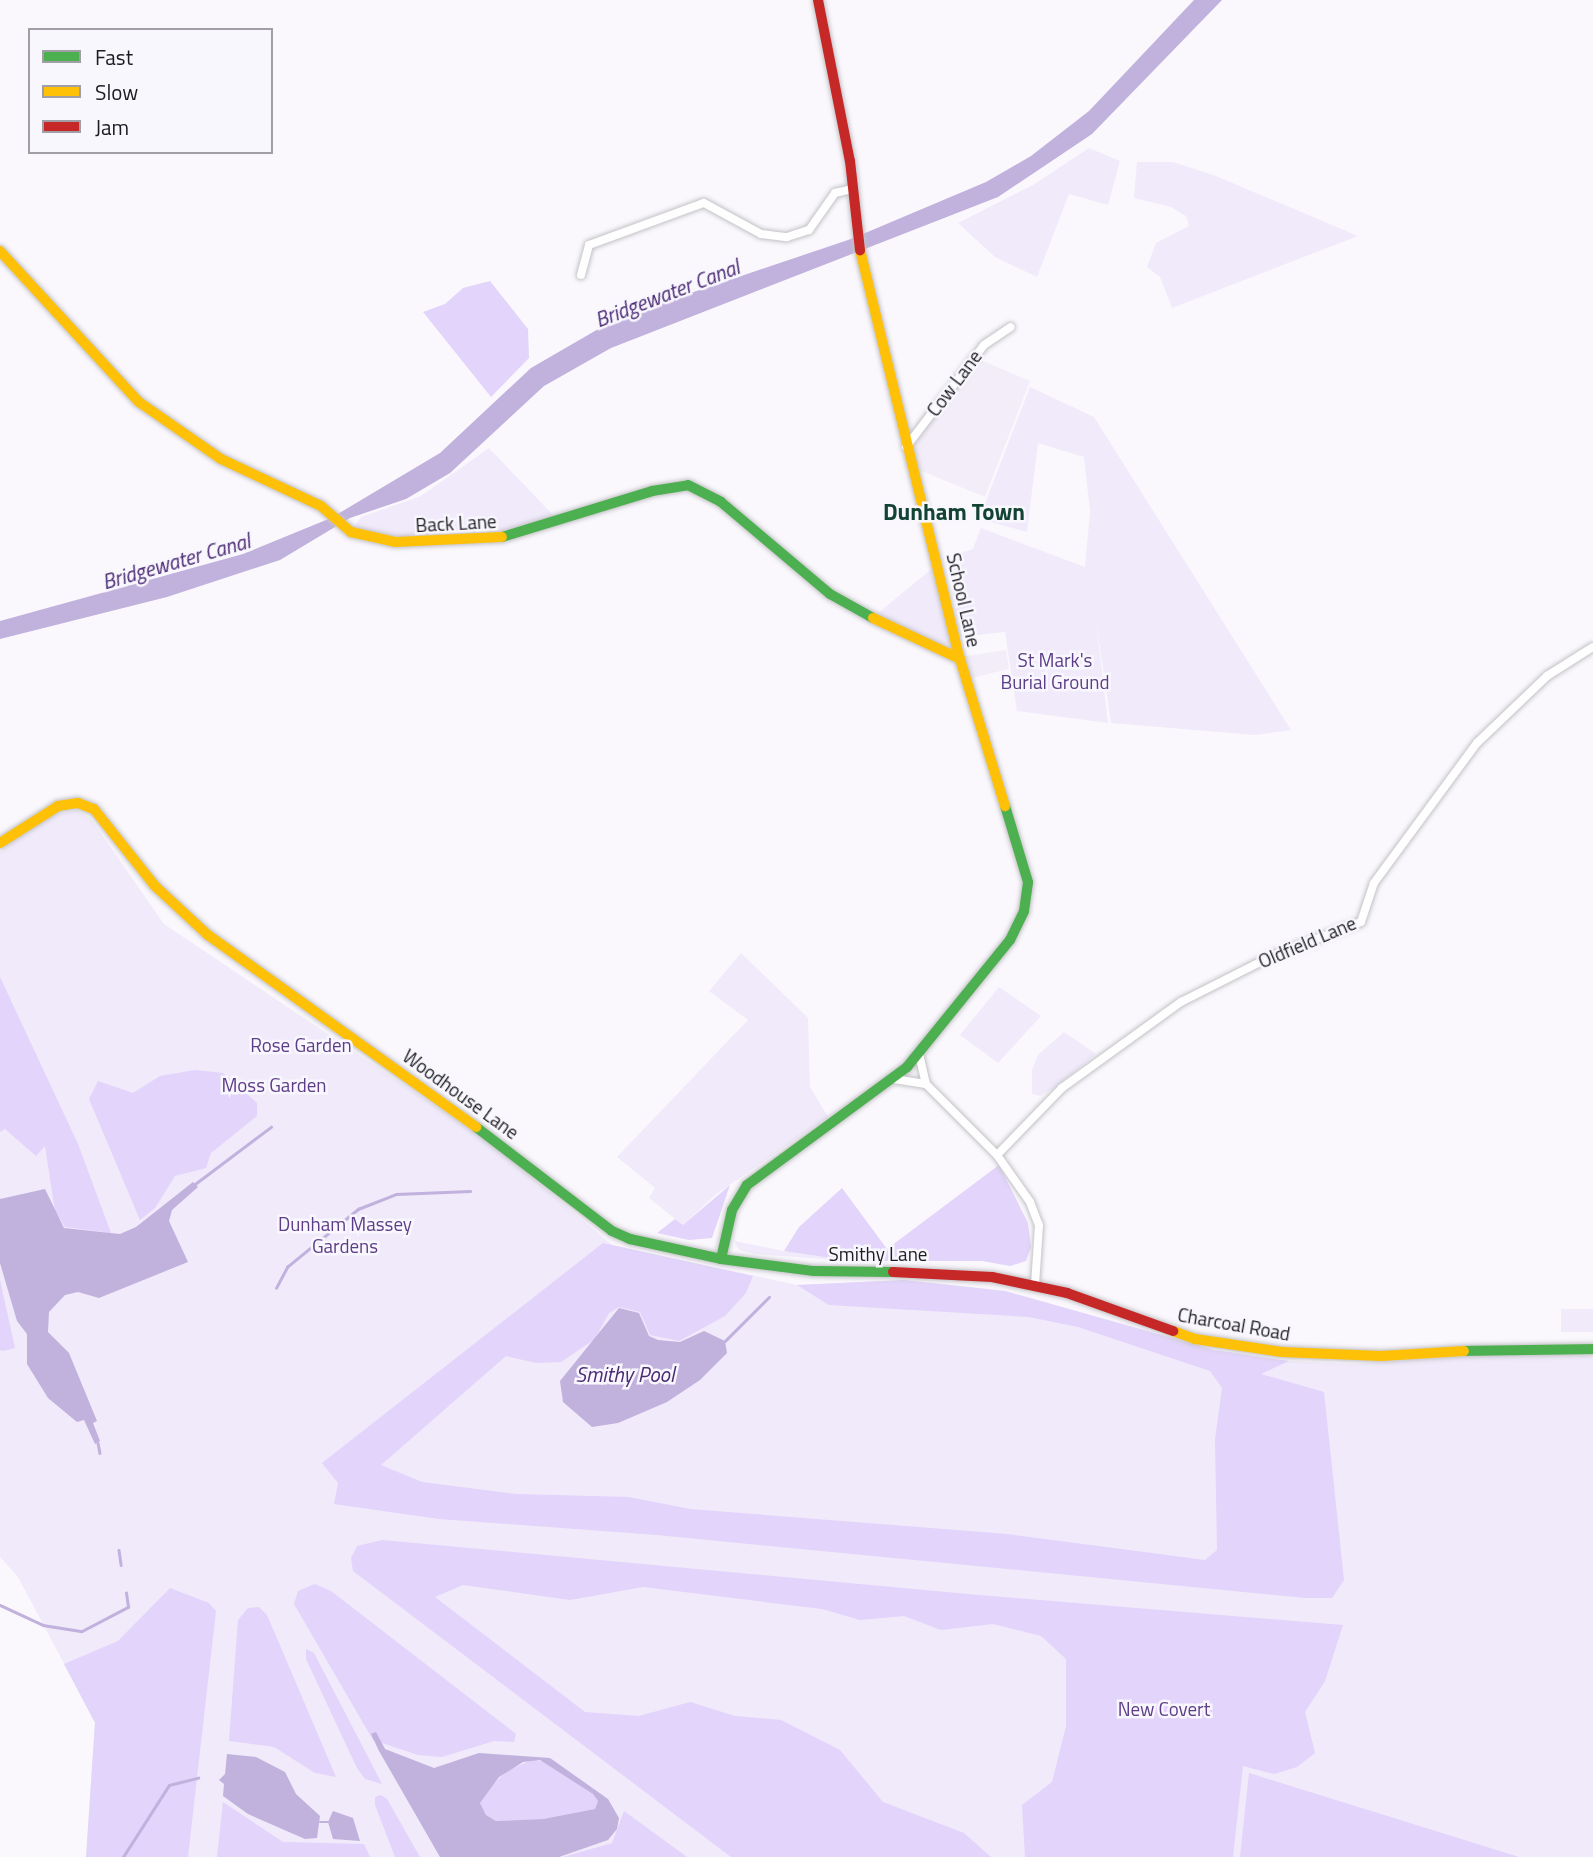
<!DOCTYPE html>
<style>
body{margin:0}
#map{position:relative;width:1593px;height:1857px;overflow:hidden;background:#faf8fd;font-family:"Titillium Web",sans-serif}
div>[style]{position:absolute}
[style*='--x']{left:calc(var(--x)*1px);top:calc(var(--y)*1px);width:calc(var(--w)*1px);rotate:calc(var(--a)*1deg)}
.built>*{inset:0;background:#f2edf9}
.green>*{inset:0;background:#f0eafb;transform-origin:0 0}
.forest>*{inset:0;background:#e2d4fa}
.water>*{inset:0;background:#c1b1dd}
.stream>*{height:2.5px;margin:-1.25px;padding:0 1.25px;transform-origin:1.25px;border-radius:1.25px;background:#c1b1dd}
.roads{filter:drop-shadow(0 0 2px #c3c2c5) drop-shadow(0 0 2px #c3c2c5)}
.street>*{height:8px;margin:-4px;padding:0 4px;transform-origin:4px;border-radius:4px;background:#fefeff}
.fast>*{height:10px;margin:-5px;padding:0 5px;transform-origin:5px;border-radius:5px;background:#4caf50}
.slow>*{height:10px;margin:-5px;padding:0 5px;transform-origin:5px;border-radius:5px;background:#ffc107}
.jam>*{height:10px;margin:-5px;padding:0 5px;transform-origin:5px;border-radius:5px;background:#c62828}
span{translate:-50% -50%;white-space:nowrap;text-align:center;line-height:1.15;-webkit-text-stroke:5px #f9f7fe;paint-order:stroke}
.street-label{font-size:19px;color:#1c1b1f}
.park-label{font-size:19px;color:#5d3d88}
.water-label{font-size:21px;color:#4b2b74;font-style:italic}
.quarter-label{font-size:23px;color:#134332;font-weight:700}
.legend{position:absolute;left:28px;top:28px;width:245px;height:126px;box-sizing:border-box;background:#f9f7fe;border:2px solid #a19fa5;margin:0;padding:9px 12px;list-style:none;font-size:21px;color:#1c1b1f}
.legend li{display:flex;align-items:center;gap:14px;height:35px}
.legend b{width:35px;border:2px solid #a19fa5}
</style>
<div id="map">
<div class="built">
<i style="clip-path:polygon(976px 358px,1030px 381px,985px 497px,917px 469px,910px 446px)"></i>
<i style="clip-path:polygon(1006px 650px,1009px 669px,967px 679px,961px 657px)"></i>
</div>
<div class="green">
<i style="clip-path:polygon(1089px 148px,1120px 161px,1108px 205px,1069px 194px,1037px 277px,995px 257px,958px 223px,1033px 185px)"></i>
<i style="clip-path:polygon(1137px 162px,1173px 162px,1216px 176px,1358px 236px,1172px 308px,1160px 277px,1147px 267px,1156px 243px,1189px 226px,1186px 216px,1171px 207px,1134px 198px)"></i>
<i style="clip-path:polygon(1030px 387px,1094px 417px,1291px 730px,1255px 735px,1111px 723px,1096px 621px,1108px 723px,1017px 711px,1005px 632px,960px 637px,947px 557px,973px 549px,981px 528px,1085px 567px,1090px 511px,1084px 457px,1038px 443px,1027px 532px,979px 519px)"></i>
<i style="clip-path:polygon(489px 448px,554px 516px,481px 537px,399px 537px,353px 528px,361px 517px,421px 496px)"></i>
<i style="clip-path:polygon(934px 567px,950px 643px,939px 646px,877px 614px)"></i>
<i style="clip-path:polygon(77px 810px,91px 819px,164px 924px,496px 1147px,612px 1245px,797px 1285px,904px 1280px,1005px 1291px,1214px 1350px,1289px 1361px,1353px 1364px,1519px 1353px,1593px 1356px,1593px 1857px,86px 1857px,95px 1722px,18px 1577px,0 1557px,0 852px,26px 829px,53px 815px)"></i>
<i style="clip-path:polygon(741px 953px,808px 1018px,810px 1087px,828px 1117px,715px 1195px,683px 1225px,649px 1198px,655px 1188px,617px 1157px,748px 1020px,709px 991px)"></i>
<i style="clip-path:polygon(999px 987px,1041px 1016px,998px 1063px,960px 1035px)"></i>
<i style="clip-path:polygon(1064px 1032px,1096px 1054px,1054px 1088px,1040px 1096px,1032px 1094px,1032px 1070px,1038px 1055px)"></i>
<i style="clip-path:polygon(734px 1241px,784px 1251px,851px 1261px,755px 1254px,739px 1250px)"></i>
<i style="left:1593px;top:1309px;width:23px;height:32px;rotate:90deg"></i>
</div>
<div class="forest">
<i style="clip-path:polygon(490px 281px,528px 329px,529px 358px,491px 397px,423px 312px,445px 304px,463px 288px)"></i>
<i style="clip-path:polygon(0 977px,78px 1144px,111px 1233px,65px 1227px,55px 1211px,45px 1146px,36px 1156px,5px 1129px,0 1132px)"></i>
<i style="clip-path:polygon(195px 1070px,223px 1073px,257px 1103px,257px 1116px,211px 1153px,206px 1168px,175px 1176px,155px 1208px,140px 1220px,89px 1099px,98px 1081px,133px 1093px,160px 1076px)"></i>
<i style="clip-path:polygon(999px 1165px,1028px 1223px,1031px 1247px,1026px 1261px,1010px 1266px,982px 1261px,851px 1261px,784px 1251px,799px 1227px,842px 1188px,887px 1249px)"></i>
<i style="clip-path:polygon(730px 1185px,712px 1238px,689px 1240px,657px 1233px,675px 1219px,683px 1225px)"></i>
<i style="clip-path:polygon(603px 1243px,753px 1276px,746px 1293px,725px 1316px,679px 1341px,650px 1335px,640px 1312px,619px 1307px,609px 1313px,595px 1339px,561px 1362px,536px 1363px,506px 1356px,381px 1465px,422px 1482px,516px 1494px,629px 1497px,690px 1509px,1007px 1534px,1205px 1560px,1217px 1550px,1215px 1439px,1222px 1388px,1210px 1371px,1078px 1327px,1029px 1317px,829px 1305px,797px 1285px,904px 1280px,1005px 1291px,1214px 1350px,1289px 1361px,1261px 1374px,1324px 1392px,1344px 1580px,1332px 1598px,1306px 1598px,657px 1535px,439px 1519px,334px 1504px,338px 1483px,322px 1463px)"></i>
<i style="clip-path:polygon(0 1280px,15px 1348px,3px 1351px,0 1350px)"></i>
<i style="clip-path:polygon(382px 1540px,979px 1595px,1343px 1625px,1325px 1681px,1305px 1712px,1315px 1753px,1297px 1767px,1274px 1774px,1243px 1766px,1233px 1857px,1025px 1857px,1022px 1805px,1052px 1782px,1066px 1726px,1066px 1659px,1041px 1636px,993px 1624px,941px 1630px,904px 1616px,860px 1620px,822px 1609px,643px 1587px,570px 1600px,463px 1585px,435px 1597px,585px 1712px,639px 1716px,690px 1702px,735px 1716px,781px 1720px,840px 1750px,883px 1802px,964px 1833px,991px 1857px,731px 1857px,353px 1571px,351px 1558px,357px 1546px)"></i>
<i style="clip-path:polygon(315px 1584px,331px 1591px,516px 1734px,514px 1742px,494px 1741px,442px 1757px,418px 1755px,373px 1740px,294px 1604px,298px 1591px)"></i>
<i style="clip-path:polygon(170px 1588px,209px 1603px,216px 1611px,188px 1857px,86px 1857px,95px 1723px,64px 1664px,118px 1641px)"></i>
<i style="clip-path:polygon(259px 1607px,267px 1615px,336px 1777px,315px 1773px,274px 1747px,229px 1741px,238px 1620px,248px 1608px)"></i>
<i style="clip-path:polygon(306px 1649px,314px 1653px,382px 1784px,365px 1779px,357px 1768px,306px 1659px)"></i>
<i style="clip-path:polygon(532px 1760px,549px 1762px,593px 1794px,598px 1801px,595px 1809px,543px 1819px,496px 1821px,486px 1815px,480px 1803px,485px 1792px,508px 1770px)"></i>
<i style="clip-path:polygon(1249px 1773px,1519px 1857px,1240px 1857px)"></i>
<i style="clip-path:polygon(381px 1795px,387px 1799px,420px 1857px,395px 1857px,375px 1805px,375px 1797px)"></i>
<i style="clip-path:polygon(223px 1802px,283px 1842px,364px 1844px,370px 1857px,217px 1857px)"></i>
<i style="clip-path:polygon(624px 1811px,687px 1857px,563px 1857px,612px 1843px)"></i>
</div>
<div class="water">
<i style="clip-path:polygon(1194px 0,1222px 0,1092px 134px,998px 197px,611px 348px,544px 386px,450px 473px,406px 499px,350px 518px,280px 560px,167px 597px,0 639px,0 621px,243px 554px,331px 518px,440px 453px,531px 368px,600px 328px,658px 304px,851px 239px,986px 182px,1031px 156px,1089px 111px)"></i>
<i style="clip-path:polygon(193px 1182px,198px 1187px,172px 1210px,169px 1221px,188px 1262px,99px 1298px,78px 1292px,65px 1295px,49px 1312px,48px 1332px,69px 1353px,97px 1421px,93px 1423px,100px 1441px,95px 1444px,84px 1420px,77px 1422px,48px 1398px,27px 1364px,27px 1334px,17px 1321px,0 1263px,0 1199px,45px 1189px,64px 1228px,120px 1234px,136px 1227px)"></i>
<i style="clip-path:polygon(619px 1308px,639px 1313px,649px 1336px,658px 1340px,680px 1342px,704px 1331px,725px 1341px,727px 1353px,700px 1380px,667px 1402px,618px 1423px,592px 1427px,563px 1402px,560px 1381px)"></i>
<i style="clip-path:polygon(evenodd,376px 1732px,385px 1749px,434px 1768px,479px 1753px,550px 1758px,608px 1799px,619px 1818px,617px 1829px,608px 1840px,559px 1857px,440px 1857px,379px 1751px,371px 1734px,376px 1732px,540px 1760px,593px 1794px,598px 1801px,595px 1809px,543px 1819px,496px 1821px,486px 1815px,480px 1803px,499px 1777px,523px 1762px,540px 1760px)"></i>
<i style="clip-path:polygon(227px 1754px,256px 1757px,285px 1772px,296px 1794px,320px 1816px,317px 1838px,305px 1839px,248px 1814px,223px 1796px,224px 1784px,219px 1780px,225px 1774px)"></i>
<i style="clip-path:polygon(333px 1811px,353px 1818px,360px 1841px,333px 1839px,328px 1822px)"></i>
</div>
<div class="stream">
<i style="--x:195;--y:1184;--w:95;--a:-36.9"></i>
<i style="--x:276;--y:1288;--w:24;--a:-62"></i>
<i style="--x:287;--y:1267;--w:92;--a:-39.2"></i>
<i style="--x:358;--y:1209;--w:41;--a:-21.5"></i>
<i style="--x:396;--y:1194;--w:74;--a:-2.3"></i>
<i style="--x:725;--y:1341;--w:62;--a:-45"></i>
<i style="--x:98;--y:1443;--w:10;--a:79"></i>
<i style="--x:119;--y:1550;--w:15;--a:82"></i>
<i style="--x:0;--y:1605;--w:47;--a:24.9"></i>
<i style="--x:43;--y:1625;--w:39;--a:9"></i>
<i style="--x:82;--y:1631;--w:52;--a:-27.6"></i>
<i style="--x:128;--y:1607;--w:14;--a:-98"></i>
<i style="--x:320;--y:1822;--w:8;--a:0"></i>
<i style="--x:123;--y:1857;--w:85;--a:-57.4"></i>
<i style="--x:169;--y:1785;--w:30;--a:-14"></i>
</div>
<div class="roads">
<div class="street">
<i style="--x:581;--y:275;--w:31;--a:-75"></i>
<i style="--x:589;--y:245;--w:122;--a:-20.1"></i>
<i style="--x:704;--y:203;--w:65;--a:28.5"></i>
<i style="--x:761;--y:234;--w:26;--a:7"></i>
<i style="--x:787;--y:237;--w:23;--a:-18"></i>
<i style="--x:809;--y:230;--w:45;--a:-54.9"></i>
<i style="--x:835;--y:193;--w:17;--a:-13"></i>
<i style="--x:906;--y:447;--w:128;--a:-52.6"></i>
<i style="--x:984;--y:345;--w:32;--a:-34"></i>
<i style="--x:919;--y:1054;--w:31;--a:77"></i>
<i style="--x:894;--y:1079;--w:32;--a:9"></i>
<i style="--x:926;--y:1084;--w:100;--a:45"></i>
<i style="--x:997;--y:1155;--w:57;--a:54.9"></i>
<i style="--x:1030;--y:1202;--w:25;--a:69"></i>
<i style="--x:1039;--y:1225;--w:60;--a:93.8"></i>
<i style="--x:997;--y:1155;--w:93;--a:-45.9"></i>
<i style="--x:1062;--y:1088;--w:147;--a:-35.9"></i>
<i style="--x:1181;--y:1002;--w:102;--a:-26.8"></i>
<i style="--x:1272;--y:956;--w:95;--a:-20.9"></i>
<i style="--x:1361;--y:922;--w:41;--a:-71.6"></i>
<i style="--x:1374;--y:883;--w:174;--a:-53.7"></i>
<i style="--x:1477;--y:743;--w:97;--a:-43.7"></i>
<i style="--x:1547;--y:676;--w:54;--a:-32.2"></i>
</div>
<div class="fast">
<i style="--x:502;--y:537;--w:157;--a:-17"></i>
<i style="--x:652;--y:491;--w:36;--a:-9"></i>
<i style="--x:688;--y:485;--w:37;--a:27"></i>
<i style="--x:721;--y:502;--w:143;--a:40.2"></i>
<i style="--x:830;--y:594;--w:49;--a:29.2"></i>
<i style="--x:476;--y:1127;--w:171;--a:37.4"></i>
<i style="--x:612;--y:1231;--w:20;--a:24"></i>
<i style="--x:630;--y:1239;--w:93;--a:12.4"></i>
<i style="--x:721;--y:1259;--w:94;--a:7.4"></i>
<i style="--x:814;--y:1271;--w:79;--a:0.7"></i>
<i style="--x:721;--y:1259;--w:50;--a:-77.3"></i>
<i style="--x:732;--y:1210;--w:29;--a:-59"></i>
<i style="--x:747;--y:1185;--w:199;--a:-36.4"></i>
<i style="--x:907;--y:1067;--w:164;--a:-51"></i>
<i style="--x:1010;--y:940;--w:32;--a:-64"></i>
<i style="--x:1024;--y:911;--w:29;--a:-82"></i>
<i style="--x:1028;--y:882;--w:79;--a:-106.8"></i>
<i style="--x:1464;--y:1351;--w:129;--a:-0.9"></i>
</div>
<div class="slow">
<i style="--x:860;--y:250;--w:421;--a:76.3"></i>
<i style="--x:960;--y:659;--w:154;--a:73"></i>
<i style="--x:0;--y:251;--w:205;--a:47.4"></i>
<i style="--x:139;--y:402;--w:100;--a:34.8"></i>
<i style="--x:221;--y:459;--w:110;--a:25.2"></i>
<i style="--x:321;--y:506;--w:40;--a:41"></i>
<i style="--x:351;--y:532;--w:45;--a:12.8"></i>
<i style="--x:395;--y:542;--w:107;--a:-2.7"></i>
<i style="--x:873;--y:618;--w:96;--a:25.2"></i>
<i style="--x:0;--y:843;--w:69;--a:-32.5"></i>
<i style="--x:58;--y:806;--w:20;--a:-9"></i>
<i style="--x:78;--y:803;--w:17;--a:21"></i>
<i style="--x:94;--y:809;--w:98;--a:51.6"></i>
<i style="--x:155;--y:886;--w:72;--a:42.8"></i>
<i style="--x:208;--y:935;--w:330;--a:35.6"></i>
<i style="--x:1173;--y:1331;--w:23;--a:20"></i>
<i style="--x:1195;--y:1339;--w:88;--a:8.5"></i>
<i style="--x:1282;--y:1352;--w:99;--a:2.3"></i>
<i style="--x:1381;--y:1356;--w:83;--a:-3.4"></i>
</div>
<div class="jam">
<i style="--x:818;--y:0;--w:164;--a:78.8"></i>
<i style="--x:850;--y:161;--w:90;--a:83.6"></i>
<i style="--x:893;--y:1272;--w:99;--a:2.9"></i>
<i style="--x:992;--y:1277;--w:77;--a:12"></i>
<i style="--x:1067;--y:1293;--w:113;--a:19.7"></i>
</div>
</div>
<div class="street-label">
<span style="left:954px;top:383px;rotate:-53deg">Cow Lane</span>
<span style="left:456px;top:523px;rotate:-3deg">Back Lane</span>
<span style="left:964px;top:600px;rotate:77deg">School Lane</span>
<span style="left:1307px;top:942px;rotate:-23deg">Oldfield Lane</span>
<span style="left:461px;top:1094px;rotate:36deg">Woodhouse Lane</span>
<span style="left:878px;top:1254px">Smithy Lane</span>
<span style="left:1234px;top:1324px;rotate:10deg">Charcoal Road</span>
</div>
<div class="park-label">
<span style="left:1055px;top:671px">St Mark's<br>Burial Ground</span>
<span style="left:301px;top:1045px">Rose Garden</span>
<span style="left:274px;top:1085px">Moss Garden</span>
<span style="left:345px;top:1235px">Dunham Massey<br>Gardens</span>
<span style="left:1164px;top:1709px">New Covert</span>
</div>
<div class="water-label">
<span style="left:667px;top:293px;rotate:-21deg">Bridgewater Canal</span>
<span style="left:176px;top:561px;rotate:-16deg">Bridgewater Canal</span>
<span style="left:625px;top:1374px">Smithy Pool</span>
</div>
<div class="quarter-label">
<span style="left:954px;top:512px">Dunham Town</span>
</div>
<ul class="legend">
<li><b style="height:9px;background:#4caf50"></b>Fast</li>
<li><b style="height:9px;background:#ffc107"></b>Slow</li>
<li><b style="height:9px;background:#c62828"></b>Jam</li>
</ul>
</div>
